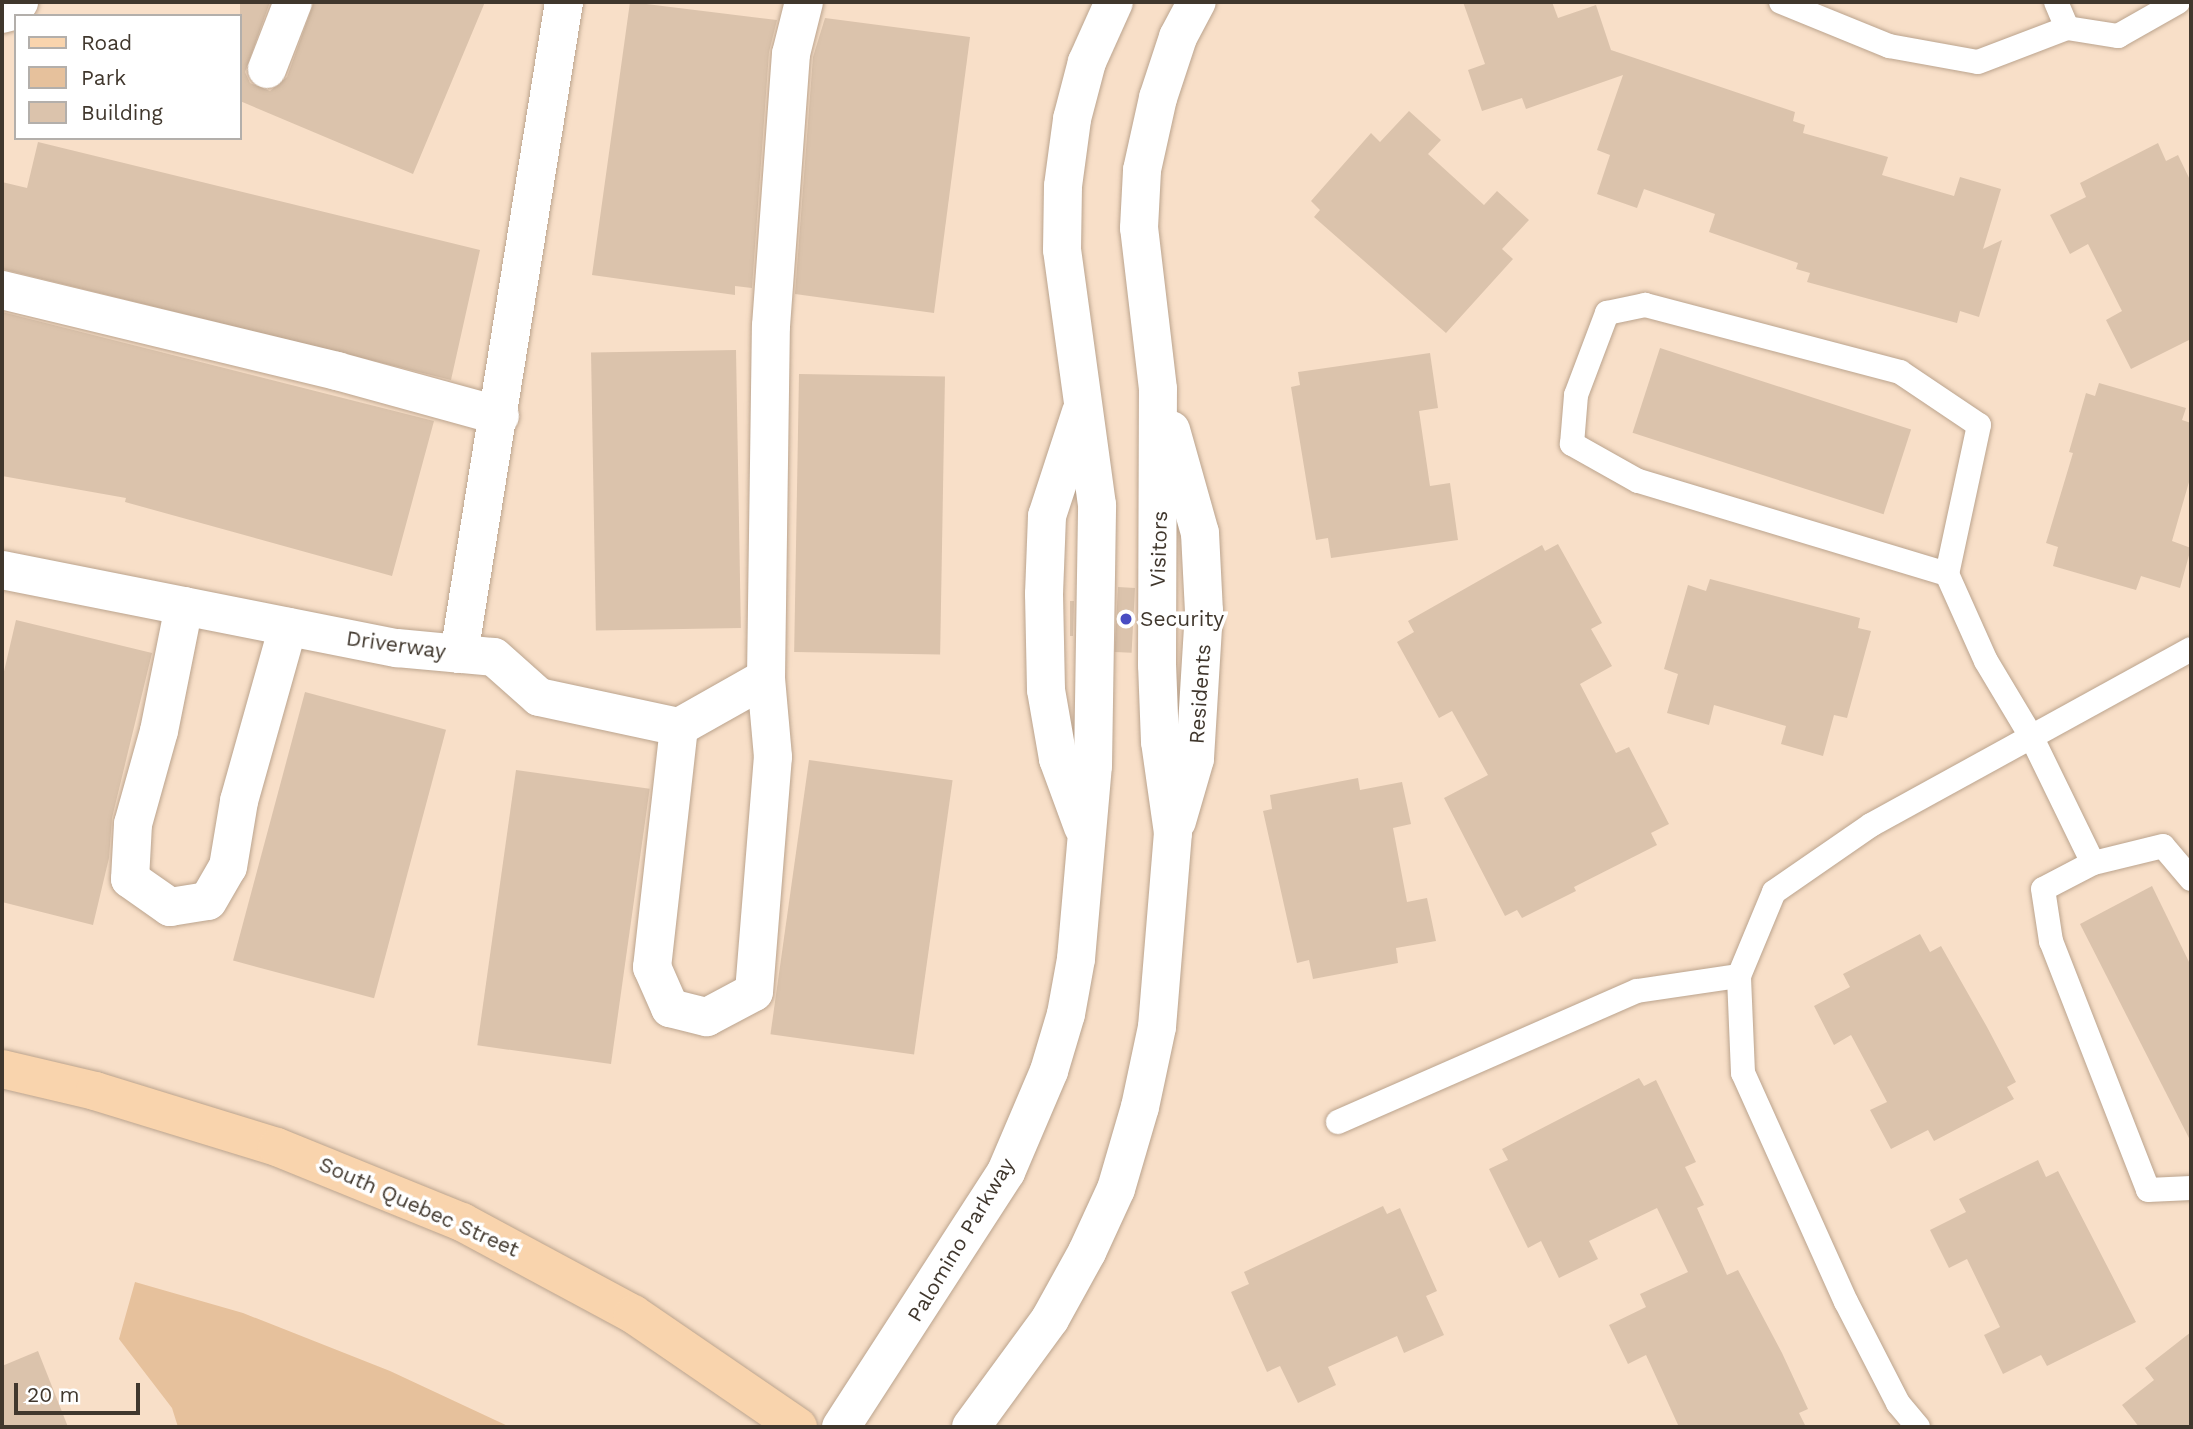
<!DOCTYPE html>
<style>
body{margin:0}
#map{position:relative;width:2193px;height:1429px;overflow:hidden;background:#f8dfc8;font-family:"Work Sans",sans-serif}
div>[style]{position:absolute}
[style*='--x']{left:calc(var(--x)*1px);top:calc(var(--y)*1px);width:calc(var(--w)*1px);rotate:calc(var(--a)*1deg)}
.green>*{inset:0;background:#e6c19c}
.building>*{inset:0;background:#dbc3ac;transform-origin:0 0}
.roads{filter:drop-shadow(0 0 2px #bba48e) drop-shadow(0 0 2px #bba48e)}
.lane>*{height:24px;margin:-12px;padding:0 12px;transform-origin:12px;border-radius:12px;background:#fff}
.street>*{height:38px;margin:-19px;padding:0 19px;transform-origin:19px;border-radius:19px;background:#fff}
.primary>*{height:38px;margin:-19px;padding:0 19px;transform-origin:19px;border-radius:19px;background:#f9d4ad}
.dots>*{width:19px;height:19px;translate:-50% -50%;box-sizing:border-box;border:4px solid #fff;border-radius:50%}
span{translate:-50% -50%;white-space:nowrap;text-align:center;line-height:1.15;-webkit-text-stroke:7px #fff;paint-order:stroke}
.street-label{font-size:21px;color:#40372d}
.poi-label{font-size:21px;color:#40372d}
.left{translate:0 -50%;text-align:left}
.frame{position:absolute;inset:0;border:4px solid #40372d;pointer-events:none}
.legend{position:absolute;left:14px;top:14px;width:228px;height:126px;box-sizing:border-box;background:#fff;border:2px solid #b3afab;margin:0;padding:9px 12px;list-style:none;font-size:21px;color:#40372d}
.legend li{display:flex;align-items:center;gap:14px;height:35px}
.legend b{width:35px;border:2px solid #b3afab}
.scale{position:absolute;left:14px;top:1383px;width:126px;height:32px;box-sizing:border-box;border:4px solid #40372d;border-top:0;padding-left:9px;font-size:21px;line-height:24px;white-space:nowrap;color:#40372d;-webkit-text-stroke:5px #fff;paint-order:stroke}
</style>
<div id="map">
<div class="green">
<i style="clip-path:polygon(135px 1282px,243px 1313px,390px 1371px,510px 1427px,178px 1427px,172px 1408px,119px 1339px)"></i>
</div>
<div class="building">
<i style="clip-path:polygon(240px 2px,270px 2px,245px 72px,250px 83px,270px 91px,287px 77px,314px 2px,485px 2px,413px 174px,240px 101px)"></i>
<i style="clip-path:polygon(630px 2px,777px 20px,769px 52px,752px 288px,735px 286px,735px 295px,592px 275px)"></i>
<i style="clip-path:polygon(1463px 2px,1552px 2px,1558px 18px,1596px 5px,1611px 50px,1795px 112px,1793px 121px,1805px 125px,1803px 133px,1888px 157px,1882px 175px,1954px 196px,1960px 177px,2001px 189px,1983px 249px,2002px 240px,1979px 317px,1960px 311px,1957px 323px,1807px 282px,1810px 273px,1796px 269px,1798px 263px,1709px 232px,1715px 214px,1644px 189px,1637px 208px,1597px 194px,1610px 155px,1597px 150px,1623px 75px,1526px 109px,1522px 98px,1482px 111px,1468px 70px,1485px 64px)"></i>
<i style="clip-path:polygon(825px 18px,970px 37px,934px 313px,795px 294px,813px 57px)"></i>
<i style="clip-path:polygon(1409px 111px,1441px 140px,1428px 154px,1484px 205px,1497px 191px,1529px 220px,1502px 249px,1513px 259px,1446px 333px,1314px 217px,1320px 210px,1311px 201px,1371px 133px,1380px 142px)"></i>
<i style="clip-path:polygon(38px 142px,480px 250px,451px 380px,2px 269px,2px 182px,27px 188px)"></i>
<i style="clip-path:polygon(2158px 143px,2166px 161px,2178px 155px,2191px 182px,2191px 339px,2131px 369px,2106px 320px,2122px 311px,2088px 244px,2070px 254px,2050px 215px,2086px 197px,2080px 183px)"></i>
<i style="clip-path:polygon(2px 312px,434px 421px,392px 576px,125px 502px,126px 498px,2px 476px)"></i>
<i style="left:1660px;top:348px;width:264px;height:89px;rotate:18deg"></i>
<i style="left:736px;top:350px;width:278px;height:145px;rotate:89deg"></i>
<i style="clip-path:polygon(1430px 353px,1438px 408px,1419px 411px,1430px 486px,1450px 483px,1458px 540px,1331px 558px,1328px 538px,1316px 540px,1291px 387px,1300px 385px,1298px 372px)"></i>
<i style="left:799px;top:374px;width:146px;height:278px;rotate:1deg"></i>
<i style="clip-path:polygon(2099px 383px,2186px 408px,2182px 420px,2191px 423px,2191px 475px,2172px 541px,2191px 548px,2180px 588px,2141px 576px,2136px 590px,2053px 566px,2058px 547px,2046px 543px,2073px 453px,2069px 452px,2086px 393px,2095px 396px)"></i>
<i style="clip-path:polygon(1558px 544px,1602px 623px,1591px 629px,1612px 666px,1580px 684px,1616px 753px,1629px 747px,1669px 824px,1651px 833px,1657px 845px,1574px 887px,1576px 891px,1522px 918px,1517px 910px,1505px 916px,1444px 798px,1488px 775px,1452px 711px,1439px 718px,1397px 642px,1414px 632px,1408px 621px,1542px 545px,1545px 551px)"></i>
<i style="clip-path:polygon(1710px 579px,1860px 618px,1858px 628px,1871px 631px,1847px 718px,1834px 715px,1823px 756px,1781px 744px,1786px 726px,1714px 705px,1709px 725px,1667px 713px,1678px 674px,1664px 669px,1688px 585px,1706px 591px)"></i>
<i style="left:1118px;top:587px;width:17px;height:65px;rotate:3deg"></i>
<i style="clip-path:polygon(1070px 601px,1074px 601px,1073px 636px,1070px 636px)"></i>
<i style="clip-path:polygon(16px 620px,152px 653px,112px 818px,109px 858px,93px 925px,2px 902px,2px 680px)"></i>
<i style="left:305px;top:692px;width:146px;height:278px;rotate:15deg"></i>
<i style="left:809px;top:760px;width:145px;height:277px;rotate:8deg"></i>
<i style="left:516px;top:770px;width:135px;height:278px;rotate:8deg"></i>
<i style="clip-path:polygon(1358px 778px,1360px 790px,1402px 782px,1411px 824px,1393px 828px,1407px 902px,1427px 898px,1436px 941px,1396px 948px,1398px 963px,1313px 979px,1309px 960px,1297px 963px,1263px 811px,1272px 809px,1270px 795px)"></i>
<i style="clip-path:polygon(2152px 886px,2191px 966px,2191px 1142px,2080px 924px)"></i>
<i style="clip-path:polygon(1920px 934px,1930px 952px,1941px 946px,1987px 1027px,2016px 1082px,2007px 1087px,2014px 1099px,1934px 1141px,1928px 1130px,1891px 1149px,1870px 1110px,1887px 1102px,1851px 1035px,1834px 1045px,1814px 1006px,1850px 987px,1843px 974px)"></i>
<i style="clip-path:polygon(1639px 1078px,1644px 1086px,1656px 1080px,1696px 1162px,1685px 1167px,1704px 1205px,1697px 1208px,1727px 1275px,1738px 1270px,1782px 1353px,1808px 1409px,1799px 1413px,1806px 1427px,1679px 1427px,1646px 1355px,1628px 1364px,1609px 1325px,1646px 1307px,1640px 1294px,1688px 1272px,1657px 1208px,1589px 1241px,1598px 1259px,1559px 1278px,1541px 1241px,1528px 1248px,1489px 1169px,1508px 1160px,1502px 1149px)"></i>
<i style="clip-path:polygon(2038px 1160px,2046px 1177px,2058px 1171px,2136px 1322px,2047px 1366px,2041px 1355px,2003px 1374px,1984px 1335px,2000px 1327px,1967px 1259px,1949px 1268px,1930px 1230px,1966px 1212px,1959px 1199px)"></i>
<i style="clip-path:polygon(1383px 1206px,1387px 1214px,1400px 1208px,1437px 1291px,1426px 1296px,1444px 1335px,1404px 1353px,1397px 1336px,1328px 1367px,1336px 1385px,1298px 1403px,1280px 1366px,1267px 1372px,1231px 1292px,1249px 1284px,1244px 1272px)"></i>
<i style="clip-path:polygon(2191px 1332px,2191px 1427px,2139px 1427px,2122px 1405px,2154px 1380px,2145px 1368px)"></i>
<i style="clip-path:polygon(38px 1351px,68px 1427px,2px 1427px,2px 1366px)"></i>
</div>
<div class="roads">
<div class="lane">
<i style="--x:1781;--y:2;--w:117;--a:22.2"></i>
<i style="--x:1889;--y:46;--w:90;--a:10.2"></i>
<i style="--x:1978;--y:62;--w:95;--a:-20.9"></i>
<i style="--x:2067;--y:28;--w:52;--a:8.9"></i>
<i style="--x:2118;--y:36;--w:69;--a:-29.5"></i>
<i style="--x:2056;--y:2;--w:28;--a:67"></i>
<i style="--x:1947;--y:574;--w:323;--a:-163.2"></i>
<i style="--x:1638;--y:481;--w:76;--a:-150.7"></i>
<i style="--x:1572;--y:444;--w:49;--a:-85.3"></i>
<i style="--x:1576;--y:395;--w:88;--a:-69.3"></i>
<i style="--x:1607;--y:313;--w:39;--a:-12"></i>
<i style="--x:1645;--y:305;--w:264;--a:14.7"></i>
<i style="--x:1900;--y:372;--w:95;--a:33.9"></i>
<i style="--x:1979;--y:425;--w:152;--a:102.1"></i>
<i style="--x:1947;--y:574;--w:95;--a:65.9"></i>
<i style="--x:1986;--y:661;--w:90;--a:59.1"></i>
<i style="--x:2032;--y:738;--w:139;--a:64"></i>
<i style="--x:2191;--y:879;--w:43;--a:-130.3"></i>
<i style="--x:2163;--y:846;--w:72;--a:166.3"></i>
<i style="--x:2093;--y:863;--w:56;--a:152.5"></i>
<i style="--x:2043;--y:889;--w:53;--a:81.3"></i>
<i style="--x:2051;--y:941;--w:267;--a:68.7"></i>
<i style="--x:2148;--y:1190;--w:43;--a:-2.7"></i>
<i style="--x:1338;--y:1122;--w:326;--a:-23.7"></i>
<i style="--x:1637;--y:991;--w:103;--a:-8.4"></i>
<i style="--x:1918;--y:1427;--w:31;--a:-130"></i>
<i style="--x:1898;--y:1403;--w:114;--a:-117.2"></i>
<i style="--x:1846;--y:1302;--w:251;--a:-114.2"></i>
<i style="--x:1743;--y:1073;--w:97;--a:-92.4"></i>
<i style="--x:1739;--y:976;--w:91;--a:-67.4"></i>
<i style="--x:1774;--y:892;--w:118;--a:-34.6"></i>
<i style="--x:1871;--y:825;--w:365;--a:-28.8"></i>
</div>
<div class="street">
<i style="--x:2;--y:14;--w:11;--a:-15"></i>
<i style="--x:13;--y:11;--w:11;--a:-56"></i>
<i style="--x:267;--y:69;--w:72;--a:-68.8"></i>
<i style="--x:2;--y:290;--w:345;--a:13.6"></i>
<i style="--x:337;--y:371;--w:169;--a:15.4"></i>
<i style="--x:1081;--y:412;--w:109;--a:108.1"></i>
<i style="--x:1047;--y:516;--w:78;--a:92.2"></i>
<i style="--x:1044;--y:594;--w:96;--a:88.8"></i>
<i style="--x:1046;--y:690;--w:70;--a:80.1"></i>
<i style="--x:1058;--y:759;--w:72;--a:69.8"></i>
<i style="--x:1171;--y:430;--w:107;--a:74.3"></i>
<i style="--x:1200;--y:533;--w:78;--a:87.1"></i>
<i style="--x:1204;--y:611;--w:148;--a:93.5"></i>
<i style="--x:1195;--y:759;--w:65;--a:106.2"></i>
<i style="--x:2;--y:570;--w:403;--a:11.2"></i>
<i style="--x:397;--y:648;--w:97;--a:5.3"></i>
<i style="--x:494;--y:657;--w:60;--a:41.6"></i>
<i style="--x:539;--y:697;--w:143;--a:12.1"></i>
<i style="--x:679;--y:727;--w:100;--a:-29.4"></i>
<i style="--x:184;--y:606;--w:127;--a:101.3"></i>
<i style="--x:159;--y:731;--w:97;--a:105.6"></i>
<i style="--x:133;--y:824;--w:55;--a:93.1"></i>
<i style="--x:130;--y:879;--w:49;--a:35"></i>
<i style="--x:170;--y:907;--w:38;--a:-9"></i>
<i style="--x:208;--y:901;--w:39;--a:-60"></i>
<i style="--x:228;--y:867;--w:67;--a:-80.5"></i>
<i style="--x:239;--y:801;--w:181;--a:-74.3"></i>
<i style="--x:459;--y:654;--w:660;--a:-80.85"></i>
<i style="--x:679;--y:727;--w:242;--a:96.4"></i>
<i style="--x:652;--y:967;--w:45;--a:66.3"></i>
<i style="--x:670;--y:1008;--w:38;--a:14"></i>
<i style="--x:707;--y:1017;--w:53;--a:-28"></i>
<i style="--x:754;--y:992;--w:236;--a:-85.4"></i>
<i style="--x:773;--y:757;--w:79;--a:-95.1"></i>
<i style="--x:766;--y:678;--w:352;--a:-89.2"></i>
<i style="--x:771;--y:326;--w:273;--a:-85.8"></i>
<i style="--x:791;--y:54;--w:54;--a:-76"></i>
<i style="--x:841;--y:1427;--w:304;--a:-57.1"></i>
<i style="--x:1006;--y:1172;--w:110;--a:-66.9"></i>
<i style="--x:1049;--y:1071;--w:59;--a:-73.4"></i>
<i style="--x:1066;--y:1014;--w:56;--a:-79.7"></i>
<i style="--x:1076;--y:959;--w:194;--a:-85"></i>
<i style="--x:1093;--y:766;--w:261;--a:-89.1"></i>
<i style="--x:1097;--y:505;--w:257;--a:-97.8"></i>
<i style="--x:1062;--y:250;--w:64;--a:-89.1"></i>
<i style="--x:1063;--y:186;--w:68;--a:-82.3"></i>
<i style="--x:1072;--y:119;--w:59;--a:-75.3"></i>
<i style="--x:1087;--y:62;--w:66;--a:-65.8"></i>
<i style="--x:971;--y:1427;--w:134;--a:-53.8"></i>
<i style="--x:1050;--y:1319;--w:77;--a:-61.1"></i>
<i style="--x:1087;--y:1252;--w:69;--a:-65.3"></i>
<i style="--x:1116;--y:1189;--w:85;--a:-73.7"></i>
<i style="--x:1140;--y:1107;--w:82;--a:-78"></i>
<i style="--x:1157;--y:1027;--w:195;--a:-85.3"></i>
<i style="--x:1173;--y:833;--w:92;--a:-98.1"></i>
<i style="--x:1160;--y:742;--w:77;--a:-92.2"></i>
<i style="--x:1157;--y:665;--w:276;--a:-89.8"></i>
<i style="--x:1158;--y:389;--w:162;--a:-96.7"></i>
<i style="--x:1139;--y:228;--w:58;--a:-87"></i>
<i style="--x:1142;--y:170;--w:74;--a:-77.5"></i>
<i style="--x:1158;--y:98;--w:64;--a:-71.8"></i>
<i style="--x:1178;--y:37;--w:40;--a:-62"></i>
</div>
<div class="primary">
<i style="--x:2;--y:1069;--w:96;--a:13.3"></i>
<i style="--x:95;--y:1091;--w:190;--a:17.1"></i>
<i style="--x:277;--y:1147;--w:200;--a:22.1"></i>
<i style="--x:462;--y:1222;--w:194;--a:28.3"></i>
<i style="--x:633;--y:1314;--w:200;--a:34.4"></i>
</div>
</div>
<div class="dots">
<i style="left:1126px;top:619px;background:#494cc2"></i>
</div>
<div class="street-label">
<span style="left:1159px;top:549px;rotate:-88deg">Visitors</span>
<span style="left:396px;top:645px;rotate:8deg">Driverway</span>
<span style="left:1200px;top:694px;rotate:-86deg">Residents</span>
<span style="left:419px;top:1207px;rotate:24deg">South Quebec Street</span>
<span style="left:961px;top:1240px;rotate:-59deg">Palomino Parkway</span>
</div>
<div class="poi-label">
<span class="left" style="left:1140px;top:619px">Security</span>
</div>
<div class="frame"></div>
<ul class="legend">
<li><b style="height:9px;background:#f9d4ad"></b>Road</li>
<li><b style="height:19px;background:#e6c19c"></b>Park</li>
<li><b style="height:19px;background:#dbc3ac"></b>Building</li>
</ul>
<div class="scale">20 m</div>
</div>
